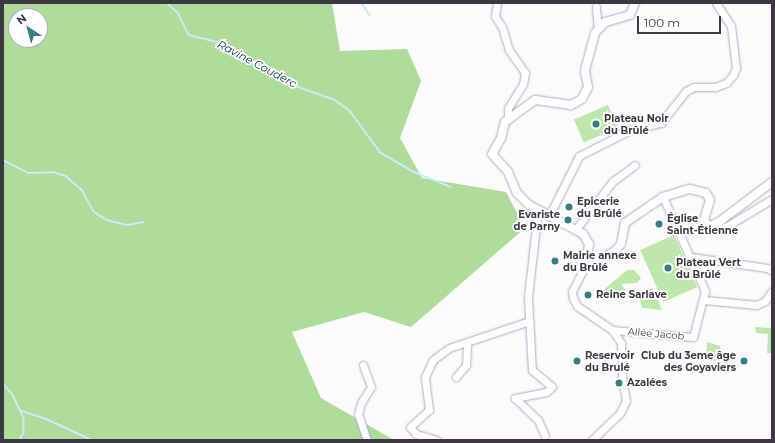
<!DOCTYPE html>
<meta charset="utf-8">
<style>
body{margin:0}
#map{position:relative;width:775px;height:443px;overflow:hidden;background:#fbfbfb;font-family:Montserrat,sans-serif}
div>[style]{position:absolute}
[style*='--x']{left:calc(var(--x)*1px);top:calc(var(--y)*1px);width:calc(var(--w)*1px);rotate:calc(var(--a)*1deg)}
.green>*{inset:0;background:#bee7ac;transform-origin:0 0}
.forest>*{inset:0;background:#afdb9b}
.stream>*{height:1.5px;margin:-0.75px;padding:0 0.75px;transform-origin:0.75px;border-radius:0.75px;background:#c9eaf7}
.roads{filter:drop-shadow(0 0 1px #b5a8c3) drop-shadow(0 0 1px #b5a8c3)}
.minor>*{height:7px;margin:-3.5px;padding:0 3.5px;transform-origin:3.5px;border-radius:3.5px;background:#fff}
.major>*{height:8px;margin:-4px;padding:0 4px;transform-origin:4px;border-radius:4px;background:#fff}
.dots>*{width:11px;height:11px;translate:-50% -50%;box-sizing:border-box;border:2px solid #fff;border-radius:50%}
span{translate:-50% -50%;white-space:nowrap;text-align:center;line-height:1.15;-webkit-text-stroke:3.5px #fff;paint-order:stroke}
.poi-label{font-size:10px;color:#3d3843;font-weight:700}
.left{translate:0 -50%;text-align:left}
.right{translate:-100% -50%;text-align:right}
.street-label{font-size:10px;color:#3d3843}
.water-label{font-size:11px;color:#032e3c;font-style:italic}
.frame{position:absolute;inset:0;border:4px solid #3d3843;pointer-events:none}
.north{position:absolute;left:8px;top:8px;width:40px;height:40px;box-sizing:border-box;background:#fff;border:1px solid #b1afb4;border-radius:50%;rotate:324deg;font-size:11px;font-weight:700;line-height:16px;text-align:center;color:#3d3843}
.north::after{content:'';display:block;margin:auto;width:14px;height:18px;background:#367e84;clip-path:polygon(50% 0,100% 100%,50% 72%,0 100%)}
.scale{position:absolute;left:637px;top:16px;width:84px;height:18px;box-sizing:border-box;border:2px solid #3d3843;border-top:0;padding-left:5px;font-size:12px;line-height:14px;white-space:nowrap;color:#3d3843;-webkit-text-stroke:3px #fff;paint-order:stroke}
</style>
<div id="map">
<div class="green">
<i style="left:608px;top:105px;width:25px;height:37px;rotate:67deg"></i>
<i style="left:674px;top:235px;width:57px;height:37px;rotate:66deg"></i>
<i style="clip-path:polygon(627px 270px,634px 270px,641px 278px,637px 283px,621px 284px,628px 293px,607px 298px,606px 294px,602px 295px,600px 293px)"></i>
<i style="clip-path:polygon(652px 288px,662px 310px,642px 308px,638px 293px)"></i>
<i style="clip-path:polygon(755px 327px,772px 328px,772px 353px,767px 353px,768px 334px,756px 333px)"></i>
<i style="clip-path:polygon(707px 342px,720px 346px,723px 361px,706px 360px)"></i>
</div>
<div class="forest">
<i style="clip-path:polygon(evenodd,3px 3px,332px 3px,340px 51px,407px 49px,421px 81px,400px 138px,422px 178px,506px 192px,525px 228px,411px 327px,364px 312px,292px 332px,321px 398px,394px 440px,3px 440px,3px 3px,16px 16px,40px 16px,40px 40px,16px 40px,16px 16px)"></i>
</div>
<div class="stream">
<i style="--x:167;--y:3;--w:15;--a:42"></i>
<i style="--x:178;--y:13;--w:25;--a:63"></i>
<i style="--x:189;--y:35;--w:34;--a:14"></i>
<i style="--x:222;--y:43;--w:76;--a:31.6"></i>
<i style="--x:287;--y:83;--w:51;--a:19.5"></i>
<i style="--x:335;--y:100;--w:19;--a:36"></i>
<i style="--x:350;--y:111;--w:52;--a:53.6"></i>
<i style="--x:381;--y:153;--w:38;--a:30"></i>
<i style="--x:414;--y:172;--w:40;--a:22"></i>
<i style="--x:362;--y:3;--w:15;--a:58"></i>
<i style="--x:3;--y:160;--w:29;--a:27"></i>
<i style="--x:29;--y:173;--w:24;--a:-2"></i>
<i style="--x:53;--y:172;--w:14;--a:17"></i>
<i style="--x:66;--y:176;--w:21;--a:41"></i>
<i style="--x:82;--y:190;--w:25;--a:61"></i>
<i style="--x:94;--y:212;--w:15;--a:32"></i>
<i style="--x:107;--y:220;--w:21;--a:14"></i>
<i style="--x:127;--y:225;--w:17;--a:-10"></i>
<i style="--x:3;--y:383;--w:16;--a:50"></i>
<i style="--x:13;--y:395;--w:26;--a:65"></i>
<i style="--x:24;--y:419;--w:14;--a:90"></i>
<i style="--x:24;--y:433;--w:8;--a:120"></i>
<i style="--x:22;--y:411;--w:23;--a:18"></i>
<i style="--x:44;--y:418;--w:53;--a:24.6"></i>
</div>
<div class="roads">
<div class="minor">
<i style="--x:497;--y:3;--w:13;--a:99"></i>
<i style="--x:495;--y:16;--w:13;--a:58"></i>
<i style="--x:502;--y:27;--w:24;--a:73"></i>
<i style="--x:509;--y:50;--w:28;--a:55"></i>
<i style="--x:525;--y:73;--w:11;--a:100"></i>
<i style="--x:523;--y:84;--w:28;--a:122"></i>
<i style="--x:508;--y:108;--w:11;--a:90"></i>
<i style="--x:596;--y:7;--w:21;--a:85"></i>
<i style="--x:538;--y:209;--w:89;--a:96.5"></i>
<i style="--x:528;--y:297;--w:73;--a:86.9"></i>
<i style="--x:532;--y:370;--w:26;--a:40"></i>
<i style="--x:552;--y:387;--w:8;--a:140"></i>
<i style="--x:546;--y:392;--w:32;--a:169"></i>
<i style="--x:515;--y:398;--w:32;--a:44"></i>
<i style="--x:538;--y:420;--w:17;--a:66"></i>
<i style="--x:550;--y:214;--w:65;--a:-63.4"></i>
<i style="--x:579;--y:156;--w:57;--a:-27"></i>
<i style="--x:630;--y:130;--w:32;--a:-13"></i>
<i style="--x:661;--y:123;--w:41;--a:-52"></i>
<i style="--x:686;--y:91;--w:9;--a:-27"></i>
<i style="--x:694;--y:87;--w:21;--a:0"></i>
<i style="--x:715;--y:87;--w:12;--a:-20"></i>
<i style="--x:726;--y:83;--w:11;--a:-49"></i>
<i style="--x:733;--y:75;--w:8;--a:-67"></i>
<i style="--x:736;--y:68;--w:42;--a:-96.8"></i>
<i style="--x:731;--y:26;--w:27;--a:-123"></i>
<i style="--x:714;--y:225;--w:7;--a:27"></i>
<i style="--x:720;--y:228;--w:7;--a:-16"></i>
<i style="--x:727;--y:226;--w:52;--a:-31"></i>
<i style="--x:576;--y:229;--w:61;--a:-52.4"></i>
<i style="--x:613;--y:181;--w:27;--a:-36"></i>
<i style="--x:691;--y:257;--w:77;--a:8.2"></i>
<i style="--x:767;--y:268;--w:6;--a:31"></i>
<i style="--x:586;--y:264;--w:31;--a:117"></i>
<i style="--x:572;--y:292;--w:6;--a:81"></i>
<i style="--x:573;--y:298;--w:9;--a:63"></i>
<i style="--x:577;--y:306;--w:42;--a:34.4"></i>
<i style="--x:612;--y:330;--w:16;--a:55"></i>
<i style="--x:621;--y:343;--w:37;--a:88"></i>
<i style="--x:622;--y:380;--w:21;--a:79"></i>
<i style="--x:626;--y:401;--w:13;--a:117"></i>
<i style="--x:620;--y:413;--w:39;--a:136"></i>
<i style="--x:704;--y:300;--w:53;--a:5.4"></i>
<i style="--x:757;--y:305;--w:9;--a:-27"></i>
<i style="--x:765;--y:301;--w:12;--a:-55"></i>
<i style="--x:612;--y:330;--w:81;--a:4.9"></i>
<i style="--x:693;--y:337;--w:48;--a:-75.4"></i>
<i style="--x:705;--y:291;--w:103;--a:-114.1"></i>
<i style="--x:363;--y:365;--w:23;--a:70"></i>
<i style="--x:371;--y:387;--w:19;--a:122"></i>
<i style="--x:361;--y:403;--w:11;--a:105"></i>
<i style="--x:358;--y:414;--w:28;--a:71"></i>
<i style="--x:456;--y:377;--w:16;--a:-50"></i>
<i style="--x:466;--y:365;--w:22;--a:-87"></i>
<i style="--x:437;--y:440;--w:22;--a:-164"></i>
<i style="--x:416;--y:434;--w:9;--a:-131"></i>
<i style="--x:410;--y:427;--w:25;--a:-42"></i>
<i style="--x:429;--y:410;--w:33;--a:-97"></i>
<i style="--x:425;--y:377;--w:19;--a:-65"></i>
<i style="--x:433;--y:360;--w:20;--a:-37"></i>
<i style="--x:449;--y:348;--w:84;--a:-18.6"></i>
</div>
<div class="major">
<i style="--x:635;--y:3;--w:13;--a:113"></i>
<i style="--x:630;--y:15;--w:26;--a:164"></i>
<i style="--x:605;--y:22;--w:15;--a:132"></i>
<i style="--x:595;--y:33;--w:39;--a:105"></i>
<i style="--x:585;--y:71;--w:16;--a:79"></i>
<i style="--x:588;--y:87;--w:13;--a:117"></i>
<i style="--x:582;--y:99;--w:13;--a:151"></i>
<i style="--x:571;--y:105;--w:36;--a:-172"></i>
<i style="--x:535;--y:100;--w:37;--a:144"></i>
<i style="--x:505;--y:122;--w:16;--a:104"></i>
<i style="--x:501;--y:138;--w:18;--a:119"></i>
<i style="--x:492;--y:154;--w:24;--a:48"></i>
<i style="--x:508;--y:172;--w:23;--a:67"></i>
<i style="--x:517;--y:193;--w:17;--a:45"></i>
<i style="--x:529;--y:205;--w:61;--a:28.2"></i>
<i style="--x:583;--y:234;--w:12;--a:59"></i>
<i style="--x:589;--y:244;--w:20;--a:99"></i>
<i style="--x:586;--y:264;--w:3;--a:45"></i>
<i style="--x:588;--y:266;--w:31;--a:-29"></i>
<i style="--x:615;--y:251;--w:9;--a:-49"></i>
<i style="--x:621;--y:244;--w:21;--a:-79"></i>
<i style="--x:625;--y:223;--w:46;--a:-34.4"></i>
<i style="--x:663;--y:197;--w:28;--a:-17"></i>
<i style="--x:690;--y:189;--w:16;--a:14"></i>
<i style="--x:706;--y:193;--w:8;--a:60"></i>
<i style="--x:710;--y:200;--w:21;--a:107"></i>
<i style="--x:704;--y:220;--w:9;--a:54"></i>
<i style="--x:709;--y:227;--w:11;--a:-27"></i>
<i style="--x:719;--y:222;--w:66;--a:-37"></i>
</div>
</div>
<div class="dots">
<i style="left:596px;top:124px;background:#367e84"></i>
<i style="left:569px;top:207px;background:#367e84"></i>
<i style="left:568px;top:220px;background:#367e84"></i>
<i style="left:659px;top:224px;background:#367e84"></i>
<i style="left:555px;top:261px;background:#367e84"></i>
<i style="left:668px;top:268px;background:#367e84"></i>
<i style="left:588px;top:295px;background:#367e84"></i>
<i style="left:577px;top:361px;background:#367e84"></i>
<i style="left:744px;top:361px;background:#367e84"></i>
<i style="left:619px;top:383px;background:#367e84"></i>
</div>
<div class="poi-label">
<span class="left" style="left:604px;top:124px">Plateau Noir<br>du Brûlé</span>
<span class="left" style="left:577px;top:207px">Epicerie<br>du Brûlé</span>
<span class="right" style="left:560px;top:220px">Evariste<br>de Parny</span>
<span class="left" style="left:667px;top:224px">Église<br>Saint-Étienne</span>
<span class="left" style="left:563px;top:261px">Mairie annexe<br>du Brûlé</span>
<span class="left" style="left:676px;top:268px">Plateau Vert<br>du Brûlé</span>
<span class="left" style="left:596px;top:295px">Reine Sarlave</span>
<span class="left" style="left:585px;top:361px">Reservoir<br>du Brulé</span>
<span class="right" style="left:736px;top:361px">Club du 3eme âge<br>des Goyaviers</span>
<span class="left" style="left:627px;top:383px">Azalées</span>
</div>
<div class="street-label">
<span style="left:656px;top:334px;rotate:5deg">Allée Jacob</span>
</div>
<div class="water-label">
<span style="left:257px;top:64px;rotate:28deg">Ravine Couderc</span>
</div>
<div class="frame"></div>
<div class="north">N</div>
<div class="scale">100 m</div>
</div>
